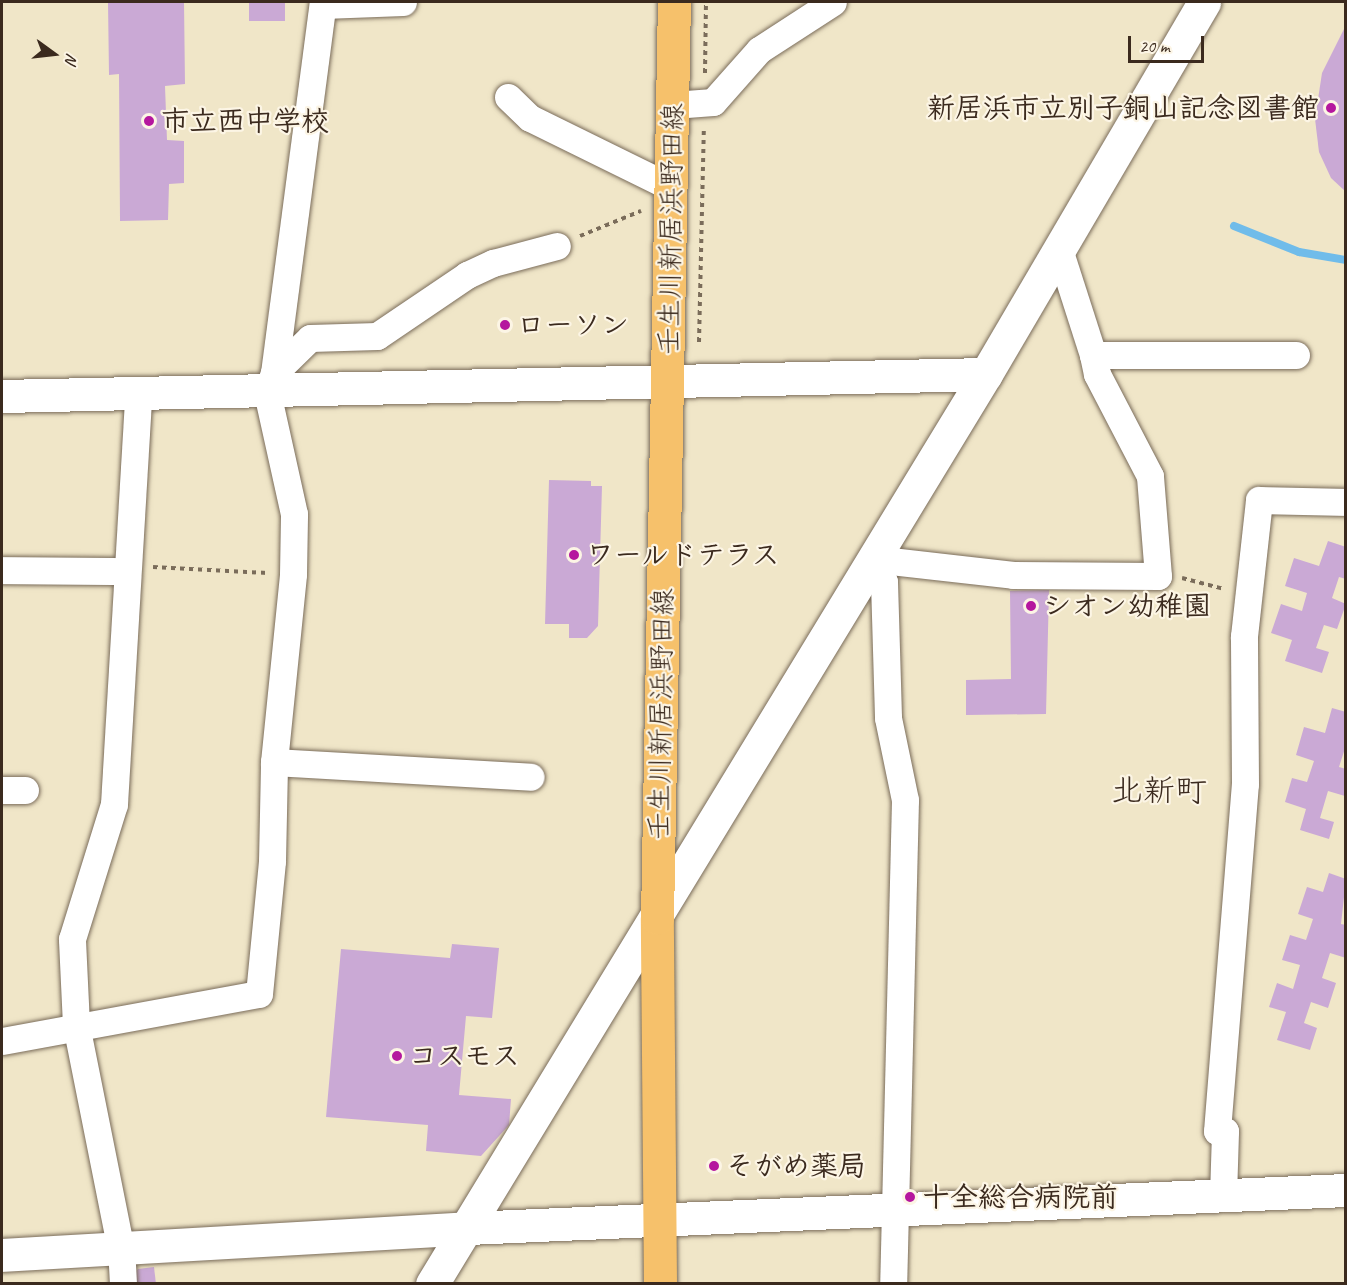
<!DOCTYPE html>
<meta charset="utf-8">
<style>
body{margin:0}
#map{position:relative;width:1347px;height:1285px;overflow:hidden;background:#f0e6c8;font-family:Caveat,"Klee One",sans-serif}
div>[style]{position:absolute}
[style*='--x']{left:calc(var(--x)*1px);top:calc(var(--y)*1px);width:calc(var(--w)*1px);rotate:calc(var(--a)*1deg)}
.stream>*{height:8px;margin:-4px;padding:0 4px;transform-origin:4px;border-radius:4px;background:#70bcea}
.building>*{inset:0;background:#caa9d5;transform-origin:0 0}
.path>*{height:4px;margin-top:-2px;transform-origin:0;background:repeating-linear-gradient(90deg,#7a6c5a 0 4.5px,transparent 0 9px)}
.roads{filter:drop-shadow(0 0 2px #7a6c5a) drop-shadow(0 0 2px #7a6c5a)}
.minor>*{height:27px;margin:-13.5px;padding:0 13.5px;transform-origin:13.5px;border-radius:13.5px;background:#fff}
.tertiary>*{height:33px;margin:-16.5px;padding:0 16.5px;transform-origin:16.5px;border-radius:16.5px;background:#fff}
.primary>*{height:33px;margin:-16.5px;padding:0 16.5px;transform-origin:16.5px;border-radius:16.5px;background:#f6c16b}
.dots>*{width:16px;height:16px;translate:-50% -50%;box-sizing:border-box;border:3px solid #fcf5e5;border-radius:50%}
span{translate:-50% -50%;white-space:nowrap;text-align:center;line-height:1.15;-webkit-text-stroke:4.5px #fcf5e5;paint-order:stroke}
.poi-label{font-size:28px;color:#3b2a1e;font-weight:700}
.right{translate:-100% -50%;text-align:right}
.left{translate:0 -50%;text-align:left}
.street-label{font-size:28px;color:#3b2a1e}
.quarter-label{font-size:32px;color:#3b2a1e}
.frame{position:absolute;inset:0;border:3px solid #3b2a1e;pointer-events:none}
.north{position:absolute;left:24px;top:24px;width:60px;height:60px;-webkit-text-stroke:4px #fcf5e5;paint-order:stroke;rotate:105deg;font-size:16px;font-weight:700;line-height:24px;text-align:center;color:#3b2a1e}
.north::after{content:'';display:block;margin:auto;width:21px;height:27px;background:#3b2a1e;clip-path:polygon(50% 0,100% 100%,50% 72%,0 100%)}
.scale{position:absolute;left:1128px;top:36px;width:76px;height:27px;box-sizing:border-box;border:3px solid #3b2a1e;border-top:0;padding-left:8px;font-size:18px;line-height:21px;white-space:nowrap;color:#3b2a1e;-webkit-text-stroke:4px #fcf5e5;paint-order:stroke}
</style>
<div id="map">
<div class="stream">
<i style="--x:1234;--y:226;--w:70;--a:21.8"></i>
<i style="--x:1299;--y:252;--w:48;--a:9.7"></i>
</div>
<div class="building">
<i style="clip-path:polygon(108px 2px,184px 2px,185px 84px,165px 86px,167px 140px,184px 141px,184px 183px,169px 184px,168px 220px,120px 221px,119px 74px,109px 75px)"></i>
<i style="left:249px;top:2px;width:36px;height:19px"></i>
<i style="clip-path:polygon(1346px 25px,1346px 192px,1331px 178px,1319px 152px,1315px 119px,1322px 73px)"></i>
<i style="clip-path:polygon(549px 480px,591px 481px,591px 486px,602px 486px,598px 626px,587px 638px,569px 638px,569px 624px,545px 624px)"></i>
<i style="clip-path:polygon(1328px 541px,1346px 547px,1346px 579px,1339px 577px,1332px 598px,1346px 604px,1337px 629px,1324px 625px,1316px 648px,1329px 652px,1322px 673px,1285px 661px,1292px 640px,1271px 633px,1281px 604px,1302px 611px,1307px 593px,1285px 586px,1294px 558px,1319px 566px)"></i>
<i style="clip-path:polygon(1049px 590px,1046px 714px,966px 715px,966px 680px,1011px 679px,1010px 591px)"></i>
<i style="clip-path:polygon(1332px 708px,1346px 712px,1346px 745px,1339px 767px,1346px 769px,1346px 793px,1345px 796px,1328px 791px,1320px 818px,1334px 822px,1329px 839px,1300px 830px,1306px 809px,1285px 802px,1292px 778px,1307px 782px,1314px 761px,1296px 755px,1304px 727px,1325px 733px)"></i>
<i style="clip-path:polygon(1329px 873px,1346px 879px,1341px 924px,1346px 925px,1346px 958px,1330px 953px,1322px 978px,1336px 983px,1328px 1008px,1311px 1002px,1304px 1023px,1317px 1028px,1310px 1050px,1277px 1040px,1286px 1012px,1269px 1007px,1277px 983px,1293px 989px,1300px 965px,1282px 960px,1290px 935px,1306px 940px,1313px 919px,1298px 914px,1307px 887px,1323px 892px)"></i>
<i style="clip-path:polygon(452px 944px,499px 948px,492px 1018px,466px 1016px,459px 1095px,511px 1099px,509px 1125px,481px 1156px,426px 1151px,428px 1125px,326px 1117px,341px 949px,450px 958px)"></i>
<i style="clip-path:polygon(154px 1267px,156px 1284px,132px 1284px,132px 1276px,138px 1269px)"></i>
</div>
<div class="path">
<i style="--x:705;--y:73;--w:71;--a:-89.2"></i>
<i style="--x:580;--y:236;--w:66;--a:-22.3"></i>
<i style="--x:699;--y:342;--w:214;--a:-88.7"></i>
<i style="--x:153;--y:567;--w:115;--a:3"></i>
<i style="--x:1182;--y:578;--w:43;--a:14.7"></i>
</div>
<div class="roads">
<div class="minor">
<i style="--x:323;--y:5;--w:80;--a:-2.1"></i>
<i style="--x:508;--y:97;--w:30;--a:44"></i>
<i style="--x:530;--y:118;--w:158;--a:26.2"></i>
<i style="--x:673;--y:105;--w:40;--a:-4.3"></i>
<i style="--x:713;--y:102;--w:69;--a:-48.5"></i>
<i style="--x:759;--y:50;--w:88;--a:-33"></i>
<i style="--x:1059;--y:249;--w:111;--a:72.2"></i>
<i style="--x:1093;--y:355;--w:203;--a:0"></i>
<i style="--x:274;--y:373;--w:50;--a:-44.2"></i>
<i style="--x:310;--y:338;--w:67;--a:-1.7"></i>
<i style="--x:377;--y:336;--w:109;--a:-34.1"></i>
<i style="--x:467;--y:275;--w:29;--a:-25"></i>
<i style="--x:493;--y:263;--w:66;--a:-14.9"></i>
<i style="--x:873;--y:559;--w:25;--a:64"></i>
<i style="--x:884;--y:582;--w:136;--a:88.3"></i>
<i style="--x:888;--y:718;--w:84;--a:78.3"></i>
<i style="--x:905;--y:800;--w:484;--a:91.4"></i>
<i style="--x:873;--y:559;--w:141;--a:6.5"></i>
<i style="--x:1013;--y:575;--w:145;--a:0.4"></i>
<i style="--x:1158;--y:576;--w:100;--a:-94.6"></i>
<i style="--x:1150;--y:476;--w:115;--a:-117.5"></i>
<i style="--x:1097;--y:374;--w:19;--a:-102"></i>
<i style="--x:2;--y:570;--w:125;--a:0.5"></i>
<i style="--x:274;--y:762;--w:257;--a:3.3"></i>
<i style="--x:2;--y:790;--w:23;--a:0"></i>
<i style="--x:2;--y:1041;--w:261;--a:-10.4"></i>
<i style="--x:259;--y:994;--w:134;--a:-84.4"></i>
<i style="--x:272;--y:861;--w:99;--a:-88.8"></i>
<i style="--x:274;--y:762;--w:189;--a:-84.2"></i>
<i style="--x:293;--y:574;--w:60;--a:-89"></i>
<i style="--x:294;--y:514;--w:125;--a:-102.5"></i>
<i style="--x:267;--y:392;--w:20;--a:-70"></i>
<i style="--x:274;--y:373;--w:374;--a:-82.5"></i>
<i style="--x:1223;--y:1196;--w:65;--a:-88.2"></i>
<i style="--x:1225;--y:1131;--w:8;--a:180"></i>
<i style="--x:1217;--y:1131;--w:348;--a:-85.4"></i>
<i style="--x:1245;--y:784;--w:148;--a:-90.4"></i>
<i style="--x:1244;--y:636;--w:137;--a:-83.7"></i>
<i style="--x:1259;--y:500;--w:87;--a:1.3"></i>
<i style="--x:123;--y:1284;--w:34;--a:-93"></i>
<i style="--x:121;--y:1250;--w:229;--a:-101.3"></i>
<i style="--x:76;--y:1025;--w:86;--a:-92.7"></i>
<i style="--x:72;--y:939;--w:141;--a:-72.7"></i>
<i style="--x:114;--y:804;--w:411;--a:-86.6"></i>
</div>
<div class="tertiary">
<i style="--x:2;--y:396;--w:984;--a:-1.28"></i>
<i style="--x:2;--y:1255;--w:467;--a:-3.3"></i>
<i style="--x:468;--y:1228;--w:879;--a:-2.48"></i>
<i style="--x:432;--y:1284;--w:1065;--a:-58.67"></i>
<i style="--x:986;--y:374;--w:431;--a:-59.6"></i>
</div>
<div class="primary">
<i style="--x:660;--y:1284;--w:366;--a:-90.5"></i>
<i style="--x:657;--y:918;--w:916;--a:-88.94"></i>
</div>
</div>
<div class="dots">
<i style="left:1331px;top:108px;background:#b5179e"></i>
<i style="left:149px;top:121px;background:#b5179e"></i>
<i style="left:505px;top:325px;background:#b5179e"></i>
<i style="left:574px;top:555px;background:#b5179e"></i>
<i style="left:1031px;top:606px;background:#b5179e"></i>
<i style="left:397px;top:1056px;background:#b5179e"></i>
<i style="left:714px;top:1166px;background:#b5179e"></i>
<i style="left:910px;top:1197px;background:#b5179e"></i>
</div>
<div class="poi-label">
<span class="right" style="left:1319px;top:108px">新居浜市立別子銅山記念図書館</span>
<span class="left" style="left:161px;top:121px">市立西中学校</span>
<span class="left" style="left:517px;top:325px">ローソン</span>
<span class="left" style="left:586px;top:555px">ワールドテラス</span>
<span class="left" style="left:1043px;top:606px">シオン幼稚園</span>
<span class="left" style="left:409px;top:1056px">コスモス</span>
<span class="left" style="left:726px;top:1166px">そがめ薬局</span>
<span class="left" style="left:922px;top:1197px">十全総合病院前</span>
</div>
<div class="street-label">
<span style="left:671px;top:229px;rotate:-89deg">壬生川新居浜野田線</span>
<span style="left:661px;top:714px;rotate:-89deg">壬生川新居浜野田線</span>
</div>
<div class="quarter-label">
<span style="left:1159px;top:791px">北新町</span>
</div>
<div class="frame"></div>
<div class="north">N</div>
<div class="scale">20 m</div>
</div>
